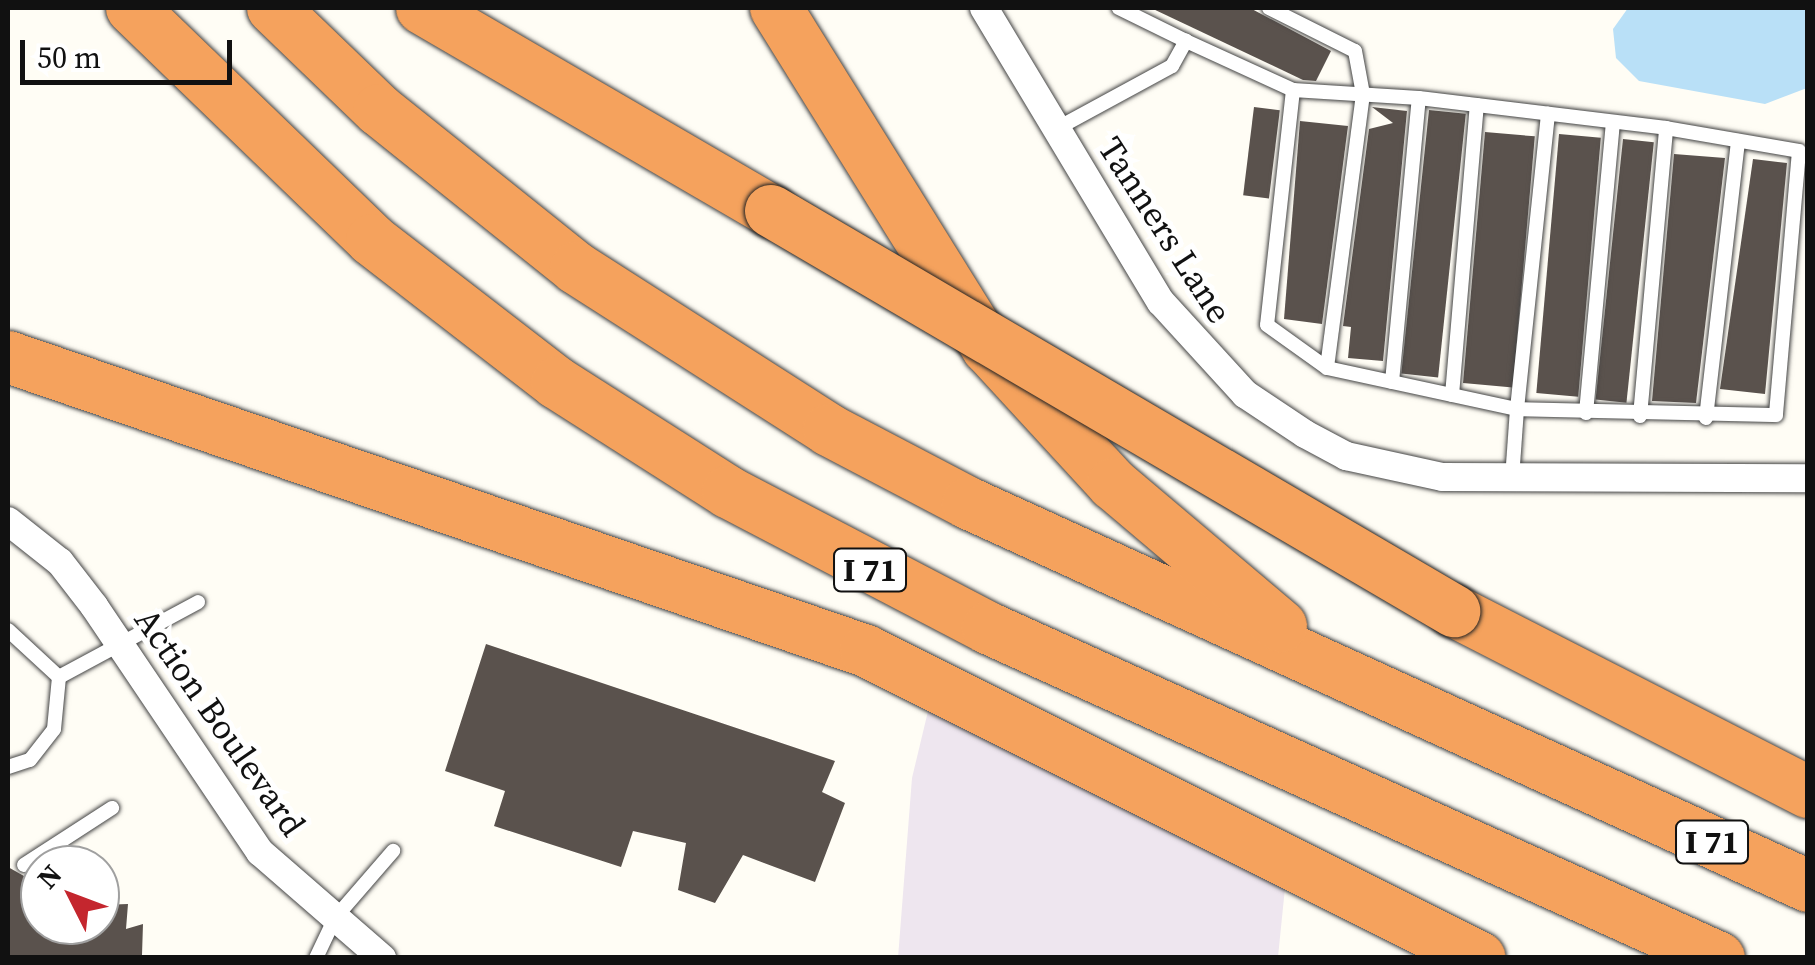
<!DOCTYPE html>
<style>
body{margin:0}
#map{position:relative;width:1815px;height:965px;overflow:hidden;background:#fffdf5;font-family:"Source Serif 4",serif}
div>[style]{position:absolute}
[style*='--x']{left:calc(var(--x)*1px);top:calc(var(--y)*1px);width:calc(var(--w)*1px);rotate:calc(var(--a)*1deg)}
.industrial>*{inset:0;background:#eee6ef}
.water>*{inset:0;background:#b9e0f7}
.building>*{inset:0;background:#5a524d;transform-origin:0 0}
.roads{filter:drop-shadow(0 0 2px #444) drop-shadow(0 0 2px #444)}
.lane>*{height:14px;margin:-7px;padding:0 7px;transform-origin:7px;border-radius:7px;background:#fff}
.street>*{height:28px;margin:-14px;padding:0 14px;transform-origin:14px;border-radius:14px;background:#fff}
.highway>*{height:52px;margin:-26px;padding:0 26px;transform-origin:26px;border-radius:26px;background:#f5a25d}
.bridges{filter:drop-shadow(0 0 2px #222) drop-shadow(0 0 2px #222)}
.highway-bridge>*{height:52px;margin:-26px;padding:0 26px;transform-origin:26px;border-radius:26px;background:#f5a25d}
span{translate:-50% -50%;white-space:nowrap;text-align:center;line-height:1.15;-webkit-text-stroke:10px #fff;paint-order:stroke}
.shield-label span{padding:2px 8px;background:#fff;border:2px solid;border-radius:8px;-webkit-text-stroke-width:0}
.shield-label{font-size:32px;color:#111;font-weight:700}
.street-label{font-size:35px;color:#111}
.frame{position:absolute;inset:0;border:10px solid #111;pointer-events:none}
.north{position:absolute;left:20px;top:845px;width:100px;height:100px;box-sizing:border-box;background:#fff;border:2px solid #a0a0a0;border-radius:50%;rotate:312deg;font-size:28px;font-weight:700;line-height:40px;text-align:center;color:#111}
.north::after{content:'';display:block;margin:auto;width:35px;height:45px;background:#c4262e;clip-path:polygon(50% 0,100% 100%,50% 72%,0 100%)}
.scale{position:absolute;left:20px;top:40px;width:212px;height:45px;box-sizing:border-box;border:5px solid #111;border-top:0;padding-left:12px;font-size:30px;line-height:35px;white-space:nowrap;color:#111;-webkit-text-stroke:8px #fff;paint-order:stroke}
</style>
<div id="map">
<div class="industrial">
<i style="clip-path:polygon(935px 682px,1288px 858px,1278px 957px,898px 958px,912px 778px)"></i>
</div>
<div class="water">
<i style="clip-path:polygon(1628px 8px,1807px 8px,1807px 88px,1765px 104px,1639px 81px,1616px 58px,1613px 29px)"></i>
</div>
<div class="building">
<i style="clip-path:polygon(1151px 8px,1250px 8px,1331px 51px,1316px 81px,1303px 80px)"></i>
<i style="left:1254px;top:107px;width:26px;height:89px;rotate:7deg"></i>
<i style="clip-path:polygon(1372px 107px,1407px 111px,1383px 361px,1348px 358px,1351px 327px,1343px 326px,1369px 129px,1393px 123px)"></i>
<i style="left:1429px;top:110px;width:37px;height:265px;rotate:6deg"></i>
<i style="clip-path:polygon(1300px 121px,1348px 126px,1322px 324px,1284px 319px)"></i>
<i style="left:1485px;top:132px;width:50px;height:252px;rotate:5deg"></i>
<i style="left:1559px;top:134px;width:42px;height:260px;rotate:5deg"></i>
<i style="left:1623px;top:139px;width:31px;height:262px;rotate:6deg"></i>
<i style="clip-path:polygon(1674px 154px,1725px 158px,1696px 403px,1652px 401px)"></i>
<i style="clip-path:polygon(1753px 159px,1787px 163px,1765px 394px,1720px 389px)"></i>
<i style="clip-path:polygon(486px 644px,835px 761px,822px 792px,845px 803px,815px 882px,743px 855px,715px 903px,678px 890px,686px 843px,633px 831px,621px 867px,494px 826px,505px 791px,445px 771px)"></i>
<i style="clip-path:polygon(8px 867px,24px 876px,40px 867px,40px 925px,100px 925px,100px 905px,128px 904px,126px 929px,143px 924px,142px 955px,8px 958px)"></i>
</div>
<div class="roads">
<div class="lane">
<i style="--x:1269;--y:8;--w:96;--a:26.6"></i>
<i style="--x:1355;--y:51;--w:44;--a:79.5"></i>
<i style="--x:1363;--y:94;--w:276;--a:97.5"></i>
<i style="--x:1186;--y:41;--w:118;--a:24.6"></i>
<i style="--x:1293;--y:90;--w:126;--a:3.6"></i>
<i style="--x:1419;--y:98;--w:249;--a:6.9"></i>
<i style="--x:1666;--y:128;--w:135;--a:9.8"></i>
<i style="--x:1799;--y:151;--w:265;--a:95"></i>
<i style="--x:1776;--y:415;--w:259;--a:-178.7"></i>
<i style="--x:1517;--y:409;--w:297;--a:-84"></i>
<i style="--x:1293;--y:90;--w:236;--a:96.3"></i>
<i style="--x:1267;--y:325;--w:74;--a:35.6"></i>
<i style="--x:1327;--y:368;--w:194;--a:12.2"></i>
<i style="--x:1517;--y:409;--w:70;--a:94.1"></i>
<i style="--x:1056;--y:129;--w:132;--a:-28.5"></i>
<i style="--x:1172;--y:66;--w:29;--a:-61"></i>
<i style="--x:1186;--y:41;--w:75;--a:-153.8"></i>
<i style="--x:1392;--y:382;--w:285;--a:-84.6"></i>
<i style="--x:1452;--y:395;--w:291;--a:-85.1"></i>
<i style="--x:1586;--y:413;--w:292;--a:-84.7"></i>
<i style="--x:1640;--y:416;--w:289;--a:-84.8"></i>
<i style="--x:1706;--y:418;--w:279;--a:-83.4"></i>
<i style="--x:8;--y:630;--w:69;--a:42.7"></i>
<i style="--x:8;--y:767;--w:23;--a:-18"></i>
<i style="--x:30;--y:760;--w:39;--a:-52"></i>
<i style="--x:54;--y:729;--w:52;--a:-84.5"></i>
<i style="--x:59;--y:677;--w:158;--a:-28.3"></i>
<i style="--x:24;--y:865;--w:105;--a:-32.9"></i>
<i style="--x:316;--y:958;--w:44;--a:-64.6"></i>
<i style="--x:335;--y:918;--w:89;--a:-49.1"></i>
</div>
<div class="street">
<i style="--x:984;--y:8;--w:343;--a:59"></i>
<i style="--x:1161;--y:302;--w:125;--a:47.6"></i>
<i style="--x:1245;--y:394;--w:72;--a:33.7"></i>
<i style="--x:1305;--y:434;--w:47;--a:28.2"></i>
<i style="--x:1346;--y:456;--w:98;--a:12.3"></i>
<i style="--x:1442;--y:477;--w:366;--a:0.2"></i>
<i style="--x:8;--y:521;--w:66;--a:38.3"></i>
<i style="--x:60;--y:562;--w:56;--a:52.3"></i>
<i style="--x:94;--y:606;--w:297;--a:56"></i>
<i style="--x:260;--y:852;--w:162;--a:41"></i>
</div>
<div class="highway">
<i style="--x:132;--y:8;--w:334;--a:44"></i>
<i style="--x:372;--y:240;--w:234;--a:37.7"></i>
<i style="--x:557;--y:383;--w:203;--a:32.5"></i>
<i style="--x:728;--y:492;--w:293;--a:27.6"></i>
<i style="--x:988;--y:628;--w:802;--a:24.3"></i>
<i style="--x:273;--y:8;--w:147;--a:43.9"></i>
<i style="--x:379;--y:110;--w:253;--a:38.7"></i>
<i style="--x:576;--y:268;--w:300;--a:32.6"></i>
<i style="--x:829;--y:430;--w:157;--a:27.7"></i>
<i style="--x:968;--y:503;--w:923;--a:24.51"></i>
<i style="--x:422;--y:8;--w:404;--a:30.2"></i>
<i style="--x:776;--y:8;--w:401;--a:58.1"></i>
<i style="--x:988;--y:348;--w:185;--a:47.4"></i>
<i style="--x:1113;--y:484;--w:220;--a:40.2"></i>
<i style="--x:8;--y:357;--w:907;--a:18.91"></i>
<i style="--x:866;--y:651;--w:686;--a:26.57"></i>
<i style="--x:1454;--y:611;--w:398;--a:27.1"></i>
</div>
</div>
<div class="bridges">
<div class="highway-bridge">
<i style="--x:771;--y:211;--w:792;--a:30.36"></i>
</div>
</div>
<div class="shield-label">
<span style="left:870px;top:570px">I 71</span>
<span style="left:1712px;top:842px">I 71</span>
</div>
<div class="street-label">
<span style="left:1165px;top:230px;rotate:57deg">Tanners Lane</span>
<span style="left:220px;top:722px;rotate:55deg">Action Boulevard</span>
</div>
<div class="frame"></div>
<div class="north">N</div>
<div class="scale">50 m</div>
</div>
